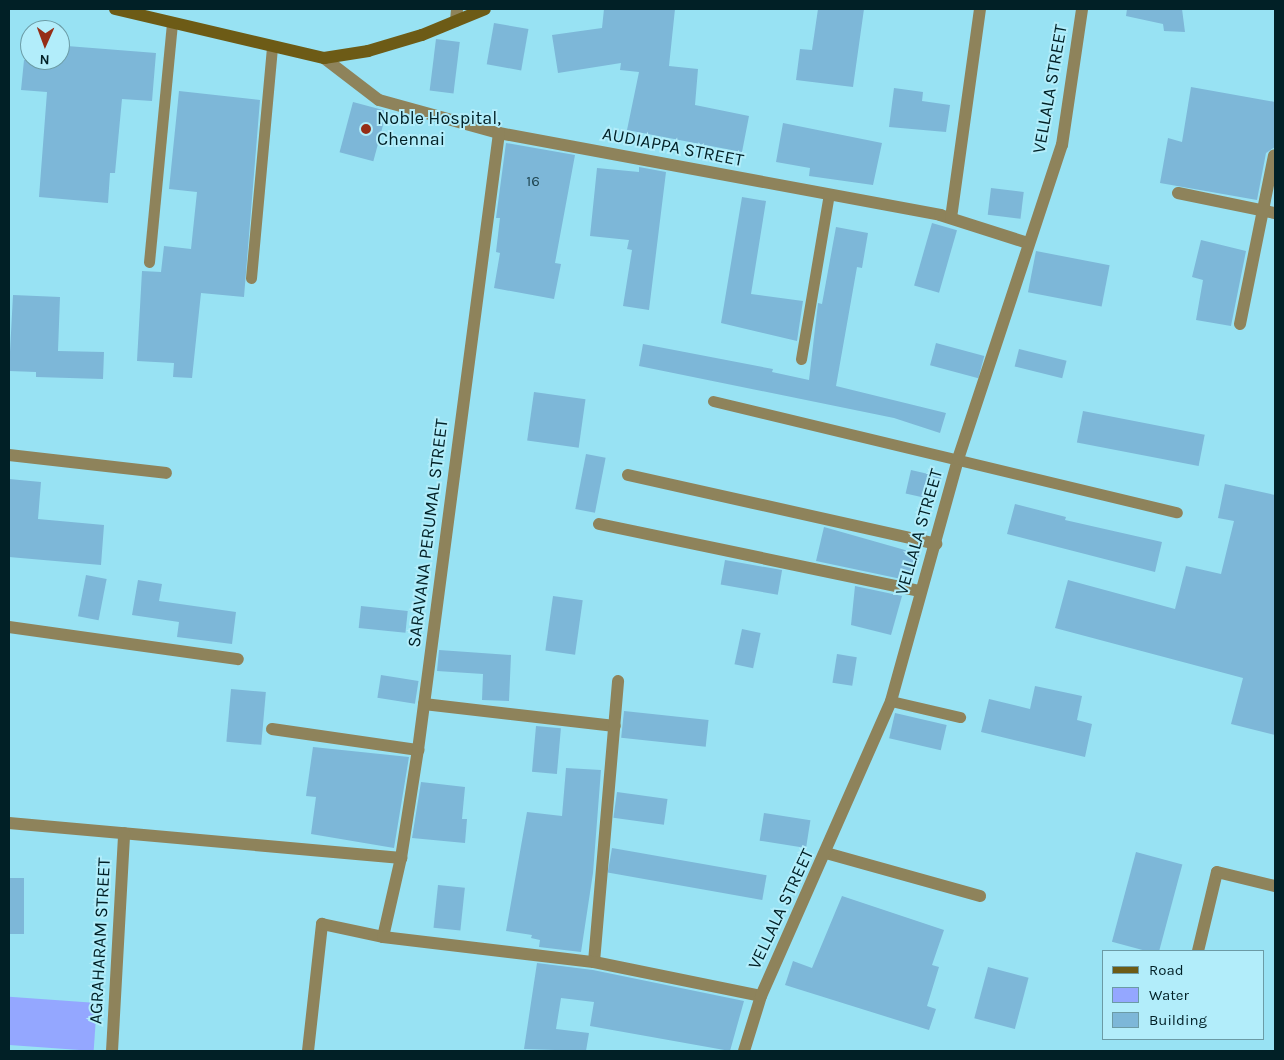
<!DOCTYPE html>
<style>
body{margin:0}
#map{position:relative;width:1284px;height:1060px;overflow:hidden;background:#98e2f3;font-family:Karla,sans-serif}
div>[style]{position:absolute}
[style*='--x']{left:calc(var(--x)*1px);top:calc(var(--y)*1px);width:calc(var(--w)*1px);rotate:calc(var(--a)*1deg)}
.water>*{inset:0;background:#94a7ff;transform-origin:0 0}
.building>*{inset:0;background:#7db7d8;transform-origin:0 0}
.lane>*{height:11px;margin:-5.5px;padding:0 5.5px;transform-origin:5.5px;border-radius:5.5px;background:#8e835b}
.street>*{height:12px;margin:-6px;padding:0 6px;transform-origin:6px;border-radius:6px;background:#8e835b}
.secondary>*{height:12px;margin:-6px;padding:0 6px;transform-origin:6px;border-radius:6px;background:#6d5b16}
.dots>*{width:14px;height:14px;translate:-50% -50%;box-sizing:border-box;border:2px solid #b2edfa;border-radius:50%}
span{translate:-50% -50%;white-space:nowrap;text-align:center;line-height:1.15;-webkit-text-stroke:4px #b2edfa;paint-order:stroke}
.number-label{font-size:15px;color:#204652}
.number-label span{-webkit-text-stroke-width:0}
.street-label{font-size:18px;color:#012026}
.poi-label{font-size:18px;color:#012026}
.left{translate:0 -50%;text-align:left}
.frame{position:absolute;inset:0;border:10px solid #012026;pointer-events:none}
.legend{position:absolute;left:1102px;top:950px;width:162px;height:90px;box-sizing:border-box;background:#b2edfa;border:1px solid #6b9ba5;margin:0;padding:6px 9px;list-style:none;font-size:15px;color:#012026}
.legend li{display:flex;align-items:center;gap:10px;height:25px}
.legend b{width:25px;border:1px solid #6b9ba5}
.north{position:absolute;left:20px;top:20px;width:50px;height:50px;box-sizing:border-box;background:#b2edfa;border:1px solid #6b9ba5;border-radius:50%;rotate:182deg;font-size:14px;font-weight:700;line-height:20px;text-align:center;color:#012026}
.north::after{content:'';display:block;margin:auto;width:18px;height:22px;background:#962d16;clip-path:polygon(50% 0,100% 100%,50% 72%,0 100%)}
</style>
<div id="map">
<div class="water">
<i style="left:97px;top:1003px;width:48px;height:88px;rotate:94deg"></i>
</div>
<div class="building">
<i style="clip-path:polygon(604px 9px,675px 9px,669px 66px,698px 69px,695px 105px,749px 116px,742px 152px,627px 130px,639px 72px,620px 70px,621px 63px,558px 73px,552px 35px,602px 28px)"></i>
<i style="clip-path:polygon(818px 9px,864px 9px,853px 87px,796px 80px,800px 49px,812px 50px)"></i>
<i style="clip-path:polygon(1127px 9px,1182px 9px,1185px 32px,1164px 31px,1163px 24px,1126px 16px)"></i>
<i style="left:494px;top:23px;width:35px;height:42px;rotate:10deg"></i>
<i style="left:436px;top:39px;width:24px;height:52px;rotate:7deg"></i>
<i style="clip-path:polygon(67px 46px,156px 53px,152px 101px,122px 99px,115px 173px,110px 173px,108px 203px,39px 197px,47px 92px,21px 90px,24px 60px,60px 60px,60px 52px,67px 53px)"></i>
<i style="clip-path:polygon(1191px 87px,1275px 102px,1275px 147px,1266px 153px,1257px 200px,1160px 183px,1168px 138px,1182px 142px)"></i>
<i style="clip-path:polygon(894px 88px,923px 92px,922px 101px,950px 105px,946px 132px,889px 127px)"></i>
<i style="clip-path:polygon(179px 91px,260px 100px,244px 297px,201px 293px,192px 378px,173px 377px,174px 363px,137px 361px,142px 271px,161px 272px,164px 246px,191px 249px,197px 192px,169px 189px)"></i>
<i style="left:353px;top:102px;width:35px;height:52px;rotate:15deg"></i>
<i style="clip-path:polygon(783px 123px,882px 143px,873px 185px,809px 176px,810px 168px,776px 162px)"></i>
<i style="clip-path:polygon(506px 143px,575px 155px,555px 263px,561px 264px,554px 299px,494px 288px,500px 253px,496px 252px,500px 218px,496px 218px)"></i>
<i style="clip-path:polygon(639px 167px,666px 172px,649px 310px,623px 306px,632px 250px,627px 249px,629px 240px,590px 236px,597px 168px,639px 172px)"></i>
<i style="left:991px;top:188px;width:33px;height:27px;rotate:7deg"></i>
<i style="clip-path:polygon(742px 197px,766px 201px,751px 294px,803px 301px,797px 341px,721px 323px)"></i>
<i style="left:932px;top:223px;width:26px;height:65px;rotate:16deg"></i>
<i style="clip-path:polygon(836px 227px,868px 233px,862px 268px,857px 267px,836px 386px,946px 413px,940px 433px,894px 418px,639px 366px,643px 344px,773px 369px,772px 372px,809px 380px,818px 303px,822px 304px)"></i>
<i style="clip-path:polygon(1201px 240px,1246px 251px,1231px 326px,1196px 320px,1203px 280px,1192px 277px)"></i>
<i style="left:1036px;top:251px;width:75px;height:42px;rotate:11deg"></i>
<i style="clip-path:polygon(13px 295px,60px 297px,58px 351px,104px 352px,103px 379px,36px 377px,36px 372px,9px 371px)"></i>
<i style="left:936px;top:343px;width:50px;height:23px;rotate:15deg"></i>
<i style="left:1019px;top:349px;width:49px;height:18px;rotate:14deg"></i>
<i style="left:534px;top:392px;width:52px;height:49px;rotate:8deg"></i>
<i style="left:1083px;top:411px;width:124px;height:32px;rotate:11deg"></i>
<i style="left:586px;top:454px;width:20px;height:56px;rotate:11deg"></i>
<i style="left:911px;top:470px;width:31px;height:24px;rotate:13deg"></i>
<i style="clip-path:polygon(9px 479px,41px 482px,38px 519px,104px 525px,101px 565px,9px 557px)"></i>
<i style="clip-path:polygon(1225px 484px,1275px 495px,1275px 735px,1231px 724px,1243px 678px,1055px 628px,1068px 580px,1175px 609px,1186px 566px,1221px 574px,1234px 521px,1218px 518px)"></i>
<i style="clip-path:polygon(1015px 504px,1066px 517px,1065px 520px,1162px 542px,1155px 572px,1007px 534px)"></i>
<i style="clip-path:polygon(824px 527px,919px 554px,914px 577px,907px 575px,906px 580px,816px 561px)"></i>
<i style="left:725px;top:560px;width:58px;height:25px;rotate:10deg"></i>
<i style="left:86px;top:575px;width:21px;height:42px;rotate:11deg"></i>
<i style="clip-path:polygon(138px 580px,162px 584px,159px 601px,236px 612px,232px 644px,177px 637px,179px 622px,132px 615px)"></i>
<i style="clip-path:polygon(855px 586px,902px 596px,891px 635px,851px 625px)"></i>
<i style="left:553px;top:596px;width:30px;height:55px;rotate:8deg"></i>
<i style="left:361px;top:606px;width:47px;height:22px;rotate:6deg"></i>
<i style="left:742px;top:629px;width:19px;height:36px;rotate:12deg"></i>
<i style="clip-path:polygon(439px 650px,511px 655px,509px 701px,482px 700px,483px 674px,437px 671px)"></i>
<i style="left:837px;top:654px;width:20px;height:29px;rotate:9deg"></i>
<i style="left:381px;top:675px;width:38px;height:23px;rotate:9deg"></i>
<i style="clip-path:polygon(1035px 686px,1082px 696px,1077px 720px,1092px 724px,1085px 757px,981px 732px,989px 699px,1030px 709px)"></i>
<i style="left:231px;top:689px;width:35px;height:53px;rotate:5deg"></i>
<i style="left:624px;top:711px;width:85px;height:27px;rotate:6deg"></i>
<i style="left:895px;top:713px;width:53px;height:26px;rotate:13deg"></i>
<i style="left:536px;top:726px;width:25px;height:46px;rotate:5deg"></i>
<i style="clip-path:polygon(313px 747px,409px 757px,394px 848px,311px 834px,316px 797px,306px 796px)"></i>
<i style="clip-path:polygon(566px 768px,601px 770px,593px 873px,581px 952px,539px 947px,540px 940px,531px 938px,532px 935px,506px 931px,527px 812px,562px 816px)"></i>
<i style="clip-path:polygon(421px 782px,465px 787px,462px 819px,467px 819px,465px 843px,412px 838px)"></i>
<i style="left:617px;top:792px;width:51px;height:26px;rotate:8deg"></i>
<i style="left:764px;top:813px;width:47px;height:28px;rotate:9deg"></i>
<i style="left:612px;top:848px;width:157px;height:25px;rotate:10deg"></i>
<i style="left:1136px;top:852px;width:48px;height:93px;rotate:15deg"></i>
<i style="left:9px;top:878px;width:15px;height:56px"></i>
<i style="left:438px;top:885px;width:27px;height:43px;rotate:6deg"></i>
<i style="clip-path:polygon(842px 896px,944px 930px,932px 965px,939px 967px,927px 1006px,936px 1009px,929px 1030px,785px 985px,793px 961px,812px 968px)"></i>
<i style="clip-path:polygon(537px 963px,593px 970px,744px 1001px,730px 1051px,590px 1026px,594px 1002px,561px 998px,556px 1029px,589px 1033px,586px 1051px,524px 1049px)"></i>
<i style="left:988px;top:967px;width:42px;height:53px;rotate:15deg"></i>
</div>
<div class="lane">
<i style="--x:149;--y:262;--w:241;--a:-84.5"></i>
<i style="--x:251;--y:278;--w:233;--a:-84.8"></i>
<i style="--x:801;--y:359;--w:167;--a:-80.4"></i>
<i style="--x:713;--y:401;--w:477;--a:13.5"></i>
<i style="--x:891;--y:701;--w:71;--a:13.1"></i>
</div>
<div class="street">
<i style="--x:456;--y:21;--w:12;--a:-85"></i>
<i style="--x:324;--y:58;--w:69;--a:37.4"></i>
<i style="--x:379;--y:100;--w:124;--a:15.4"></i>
<i style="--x:499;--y:133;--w:449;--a:10.5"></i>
<i style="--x:940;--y:215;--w:92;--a:17.7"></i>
<i style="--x:1178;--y:193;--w:99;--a:11.7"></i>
<i style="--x:951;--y:218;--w:211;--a:-82.1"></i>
<i style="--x:1240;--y:324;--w:172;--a:-78.6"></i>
<i style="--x:9;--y:455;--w:158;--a:6.5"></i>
<i style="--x:628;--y:475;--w:316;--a:12.6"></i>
<i style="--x:599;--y:524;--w:328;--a:11.8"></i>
<i style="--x:9;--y:627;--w:231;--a:8"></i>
<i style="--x:424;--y:704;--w:192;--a:6.6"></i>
<i style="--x:272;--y:729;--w:148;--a:8.2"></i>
<i style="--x:9;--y:823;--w:394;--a:5.1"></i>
<i style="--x:826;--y:853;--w:160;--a:15.6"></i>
<i style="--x:383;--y:937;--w:81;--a:-77.2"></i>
<i style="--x:401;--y:858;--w:109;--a:-81.1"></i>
<i style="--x:418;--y:750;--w:622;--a:-82.52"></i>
<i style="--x:1198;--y:951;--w:81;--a:-76.5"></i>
<i style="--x:1217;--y:872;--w:60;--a:13.6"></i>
<i style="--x:594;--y:962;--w:282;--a:-85.1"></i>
<i style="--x:112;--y:1051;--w:218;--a:-86.8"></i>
<i style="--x:308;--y:1051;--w:128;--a:-83.7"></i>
<i style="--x:322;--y:924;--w:62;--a:12"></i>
<i style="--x:383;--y:937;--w:212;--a:6.8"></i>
<i style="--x:594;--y:962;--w:170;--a:11.5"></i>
<i style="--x:744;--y:1051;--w:58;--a:-72.8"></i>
<i style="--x:761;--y:996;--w:322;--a:-66.2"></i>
<i style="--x:891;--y:701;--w:251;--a:-74.5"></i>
<i style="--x:958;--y:459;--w:331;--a:-71.7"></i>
<i style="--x:1062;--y:145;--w:137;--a:-81.6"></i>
</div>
<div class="secondary">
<i style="--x:115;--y:9;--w:215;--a:13.2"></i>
<i style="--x:324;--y:58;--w:45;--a:-9"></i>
<i style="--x:368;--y:51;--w:56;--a:-16.5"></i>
<i style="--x:422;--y:35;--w:68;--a:-22.4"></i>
</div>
<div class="dots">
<i style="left:366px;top:129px;background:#962d16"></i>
</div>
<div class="number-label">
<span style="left:533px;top:182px">16</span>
</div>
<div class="street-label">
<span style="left:1050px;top:89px;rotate:-80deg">VELLALA STREET</span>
<span style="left:673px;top:147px;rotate:11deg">AUDIAPPA STREET</span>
<span style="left:919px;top:532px;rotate:-74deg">VELLALA STREET</span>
<span style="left:428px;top:533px;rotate:-83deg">SARAVANA PERUMAL STREET</span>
<span style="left:781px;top:909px;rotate:-65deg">VELLALA STREET</span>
<span style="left:100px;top:941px;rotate:-87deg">AGRAHARAM STREET</span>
</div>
<div class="poi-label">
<span class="left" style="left:377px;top:129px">Noble Hospital,<br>Chennai</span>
</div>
<div class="frame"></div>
<ul class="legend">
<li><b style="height:6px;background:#6d5b16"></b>Road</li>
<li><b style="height:14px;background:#94a7ff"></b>Water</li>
<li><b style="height:14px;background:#7db7d8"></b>Building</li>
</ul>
<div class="north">N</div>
</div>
